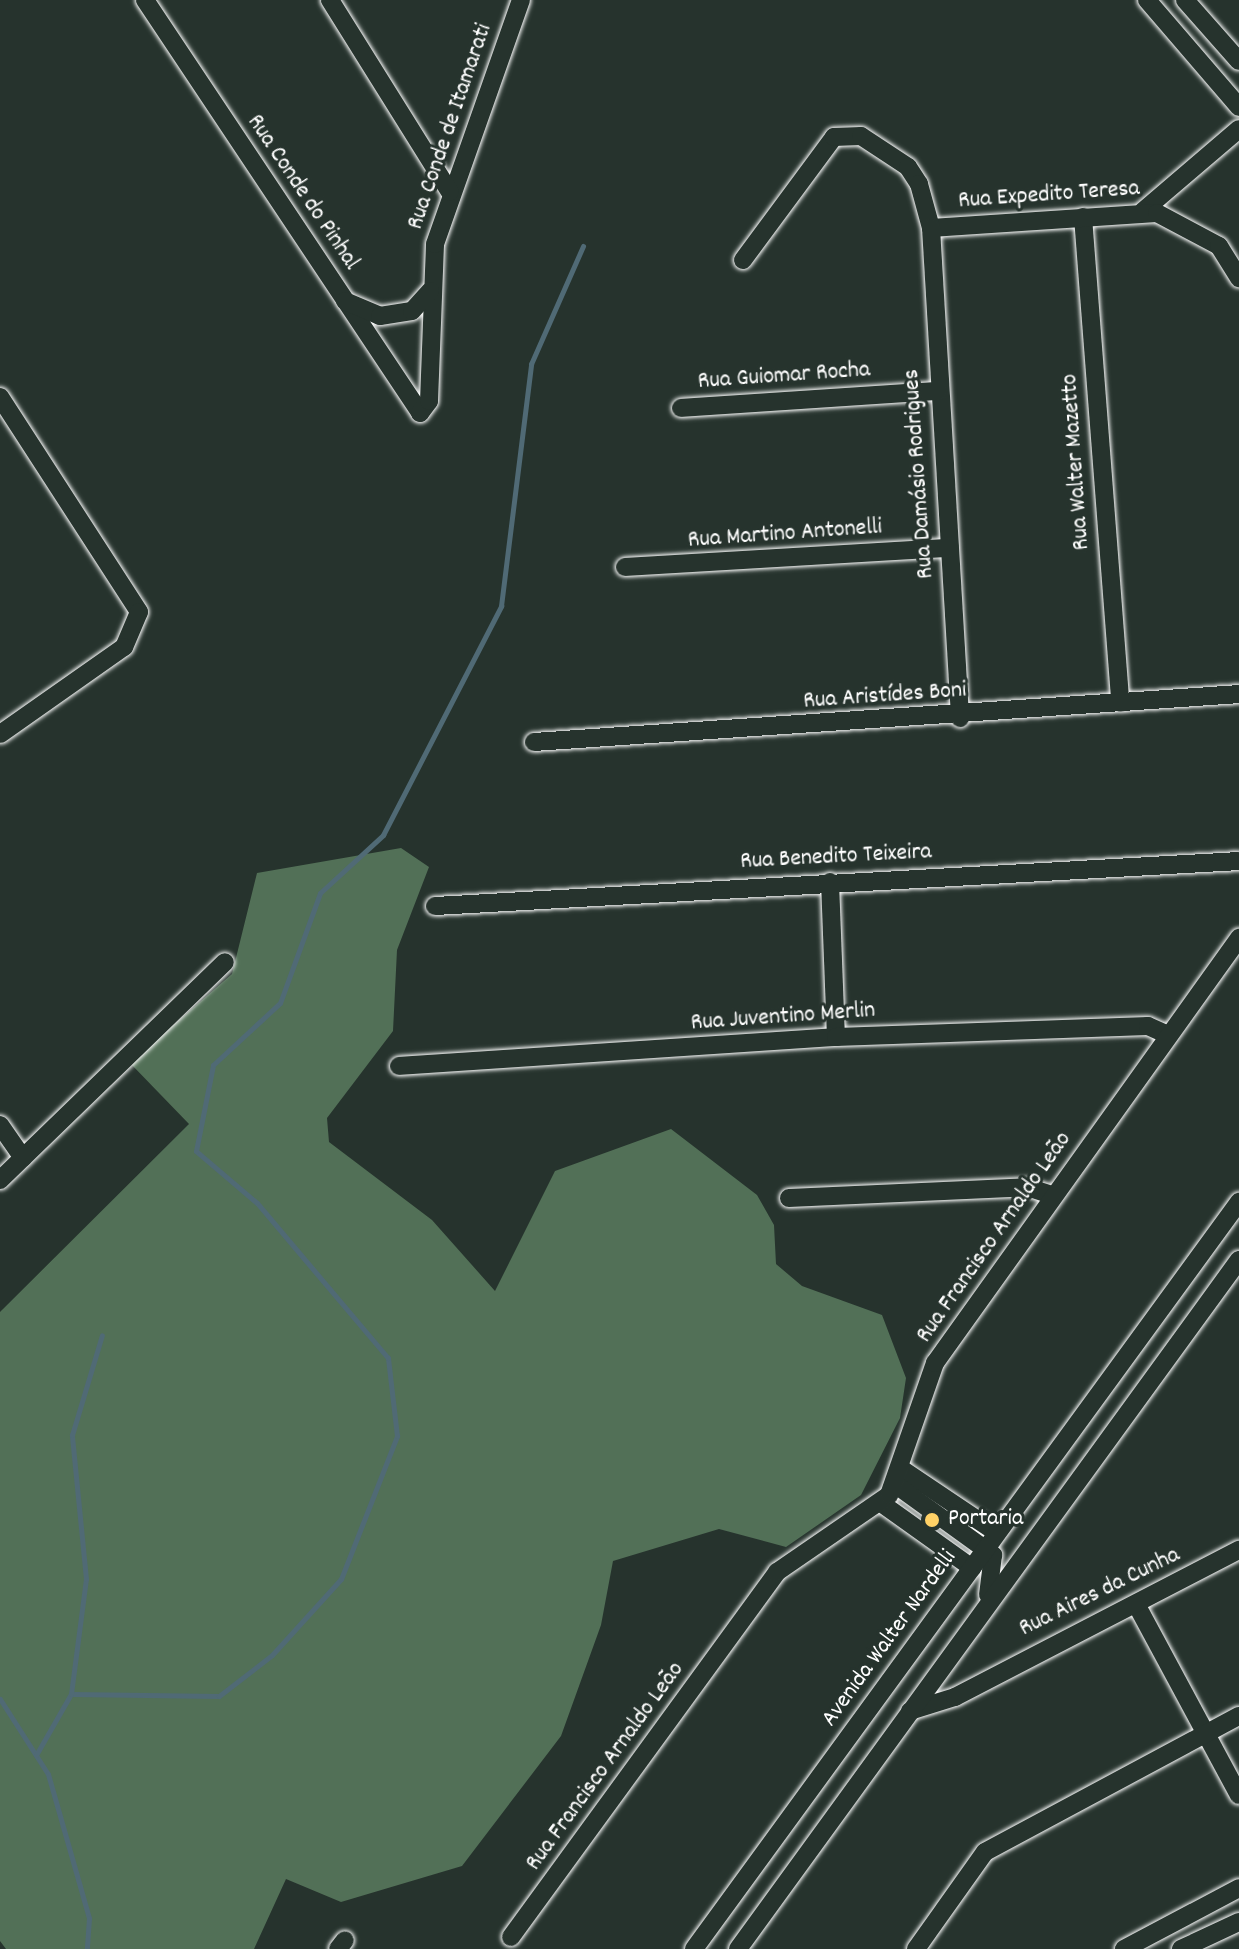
<!DOCTYPE html>
<meta charset="utf-8">
<style>
body{margin:0}
#map{position:relative;width:1239px;height:1949px;overflow:hidden;background:#26332d;font-family:Dekko,sans-serif}
div>[style]{position:absolute}
[style*='--x']{left:calc(var(--x)*1px);top:calc(var(--y)*1px);width:calc(var(--w)*1px);rotate:calc(var(--a)*1deg)}
.green>*{inset:0;background:#527057}
.stream>*{height:5px;margin:-2.5px;padding:0 2.5px;transform-origin:2.5px;border-radius:2.5px;background:#506a75}
.roads{filter:drop-shadow(0 0 2px #fff) drop-shadow(0 0 2px #fff)}
.minor>*{height:18px;margin:-9px;padding:0 9px;transform-origin:9px;border-radius:9px;background:#26332d}
.dots>*{width:22px;height:22px;translate:-50% -50%;box-sizing:border-box;border:4px solid #26332d;border-radius:50%}
span{translate:-50% -50%;white-space:nowrap;text-align:center;line-height:1.15;-webkit-text-stroke:6px #26332d;paint-order:stroke}
.street-label{font-size:24px;color:#fff}
.poi-label{font-size:24px;color:#fff}
.left{translate:0 -50%;text-align:left}
</style>
<div id="map">
<div class="green">
<i style="clip-path:polygon(401px 848px,429px 867px,397px 950px,393px 1031px,327px 1118px,329px 1142px,432px 1220px,495px 1291px,555px 1171px,671px 1129px,757px 1195px,774px 1225px,776px 1264px,802px 1286px,882px 1315px,906px 1378px,900px 1418px,861px 1495px,786px 1547px,719px 1529px,613px 1561px,601px 1625px,561px 1736px,462px 1866px,341px 1902px,286px 1879px,254px 1949px,6px 1949px,0 1941px,0 1312px,189px 1124px,130px 1063px,232px 974px,257px 873px)"></i>
</div>
<div class="stream">
<i style="--x:71;--y:1694;--w:148;--a:0.8"></i>
<i style="--x:219;--y:1696;--w:67;--a:-37.7"></i>
<i style="--x:272;--y:1655;--w:103;--a:-47.8"></i>
<i style="--x:341;--y:1579;--w:154;--a:-68.6"></i>
<i style="--x:397;--y:1436;--w:79;--a:-96.6"></i>
<i style="--x:388;--y:1358;--w:203;--a:-130.2"></i>
<i style="--x:257;--y:1203;--w:80;--a:-139.6"></i>
<i style="--x:196;--y:1151;--w:88;--a:-78.8"></i>
<i style="--x:213;--y:1065;--w:91;--a:-42.8"></i>
<i style="--x:280;--y:1003;--w:117;--a:-70"></i>
<i style="--x:320;--y:893;--w:86;--a:-42.6"></i>
<i style="--x:383;--y:835;--w:258;--a:-62.7"></i>
<i style="--x:501;--y:606;--w:244;--a:-82.9"></i>
<i style="--x:531;--y:364;--w:129;--a:-66.2"></i>
<i style="--x:0;--y:1699;--w:89;--a:57.4"></i>
<i style="--x:48;--y:1774;--w:150;--a:74.1"></i>
<i style="--x:89;--y:1918;--w:31;--a:94"></i>
<i style="--x:36;--y:1755;--w:70;--a:-60.2"></i>
<i style="--x:71;--y:1694;--w:116;--a:-82.6"></i>
<i style="--x:86;--y:1579;--w:145;--a:-95.6"></i>
<i style="--x:72;--y:1435;--w:104;--a:-73.3"></i>
</div>
<div class="roads">
<div class="minor">
<i style="--x:145;--y:0;--w:496;--a:56.3"></i>
<i style="--x:420;--y:413;--w:15;--a:-53"></i>
<i style="--x:429;--y:401;--w:157;--a:-87.8"></i>
<i style="--x:435;--y:244;--w:259;--a:-70.6"></i>
<i style="--x:330;--y:0;--w:226;--a:58"></i>
<i style="--x:1147;--y:0;--w:141;--a:49.3"></i>
<i style="--x:1185;--y:0;--w:81;--a:48.5"></i>
<i style="--x:1143;--y:211;--w:126;--a:-40.5"></i>
<i style="--x:1083;--y:217;--w:487;--a:85.6"></i>
<i style="--x:931;--y:228;--w:226;--a:-3.8"></i>
<i style="--x:1157;--y:213;--w:70;--a:28"></i>
<i style="--x:1219;--y:246;--w:38;--a:58"></i>
<i style="--x:743;--y:260;--w:153;--a:-53.5"></i>
<i style="--x:834;--y:137;--w:27;--a:-2"></i>
<i style="--x:861;--y:136;--w:56;--a:33.4"></i>
<i style="--x:908;--y:167;--w:20;--a:57"></i>
<i style="--x:919;--y:184;--w:46;--a:74.7"></i>
<i style="--x:931;--y:228;--w:491;--a:86.6"></i>
<i style="--x:345;--y:301;--w:38;--a:23"></i>
<i style="--x:380;--y:316;--w:32;--a:-9"></i>
<i style="--x:412;--y:311;--w:27;--a:-48"></i>
<i style="--x:0;--y:397;--w:256;--a:57.1"></i>
<i style="--x:139;--y:612;--w:38;--a:113"></i>
<i style="--x:124;--y:647;--w:151;--a:144.9"></i>
<i style="--x:681;--y:408;--w:258;--a:-3.8"></i>
<i style="--x:625;--y:567;--w:325;--a:-3.4"></i>
<i style="--x:534;--y:742;--w:707;--a:-3.89"></i>
<i style="--x:830;--y:882;--w:155;--a:87.8"></i>
<i style="--x:435;--y:906;--w:805;--a:-3.2"></i>
<i style="--x:399;--y:1066;--w:438;--a:-3.8"></i>
<i style="--x:836;--y:1037;--w:312;--a:-2"></i>
<i style="--x:1148;--y:1026;--w:22;--a:24"></i>
<i style="--x:0;--y:1125;--w:40;--a:55.1"></i>
<i style="--x:0;--y:1180;--w:313;--a:-44.1"></i>
<i style="--x:789;--y:1198;--w:238;--a:-2.6"></i>
<i style="--x:1027;--y:1187;--w:28;--a:18"></i>
<i style="--x:903;--y:1470;--w:113;--a:33.8"></i>
<i style="--x:896;--y:1485;--w:120;--a:35.8"></i>
<i style="--x:993;--y:1555;--w:40;--a:97.1"></i>
<i style="--x:881;--y:1503;--w:112;--a:35.5"></i>
<i style="--x:1136;--y:1604;--w:217;--a:61.7"></i>
<i style="--x:910;--y:1711;--w:47;--a:-17.3"></i>
<i style="--x:955;--y:1697;--w:320;--a:-27.4"></i>
<i style="--x:511;--y:1937;--w:452;--a:-53.9"></i>
<i style="--x:777;--y:1572;--w:136;--a:-34.5"></i>
<i style="--x:889;--y:1495;--w:140;--a:-70.8"></i>
<i style="--x:935;--y:1363;--w:523;--a:-54.42"></i>
<i style="--x:338;--y:1949;--w:11;--a:-52"></i>
<i style="--x:694;--y:1949;--w:925;--a:-53.89"></i>
<i style="--x:738;--y:1949;--w:852;--a:-53.98"></i>
<i style="--x:916;--y:1949;--w:119;--a:-54.6"></i>
<i style="--x:985;--y:1852;--w:288;--a:-28.2"></i>
<i style="--x:1124;--y:1949;--w:130;--a:-27.9"></i>
<i style="--x:1181;--y:1949;--w:64;--a:-25"></i>
</div>
</div>
<div class="dots">
<i style="left:932px;top:1520px;background:#ffd166"></i>
</div>
<div class="street-label">
<span style="left:451px;top:127px;rotate:-71deg">Rua Conde de Itamarati</span>
<span style="left:302px;top:193px;rotate:56deg">Rua Conde do Pinhal</span>
<span style="left:1049px;top:196px;rotate:-4deg">Rua Expedito Teresa</span>
<span style="left:784px;top:377px;rotate:-4deg">Rua Guiomar Rocha</span>
<span style="left:1077px;top:462px;rotate:-94deg">Rua Walter Mazetto</span>
<span style="left:920px;top:474px;rotate:-94deg">Rua Damásio Rodrigues</span>
<span style="left:785px;top:535px;rotate:-4deg">Rua Martino Antonelli</span>
<span style="left:885px;top:697px;rotate:-4deg">Rua Aristídes Boni</span>
<span style="left:836px;top:858px;rotate:-3deg">Rua Benedito Teixeira</span>
<span style="left:783px;top:1018px;rotate:-4deg">Rua Juventino Merlin</span>
<span style="left:995px;top:1238px;rotate:-55deg">Rua Francisco Arnaldo Leão</span>
<span style="left:1100px;top:1593px;rotate:-26deg">Rua Aires da Cunha</span>
<span style="left:890px;top:1639px;rotate:-54deg">Avenida Walter Nardelli</span>
<span style="left:606px;top:1767px;rotate:-54deg">Rua Francisco Arnaldo Leão</span>
</div>
<div class="poi-label">
<span class="left" style="left:948px;top:1520px">Portaria</span>
</div>
</div>
